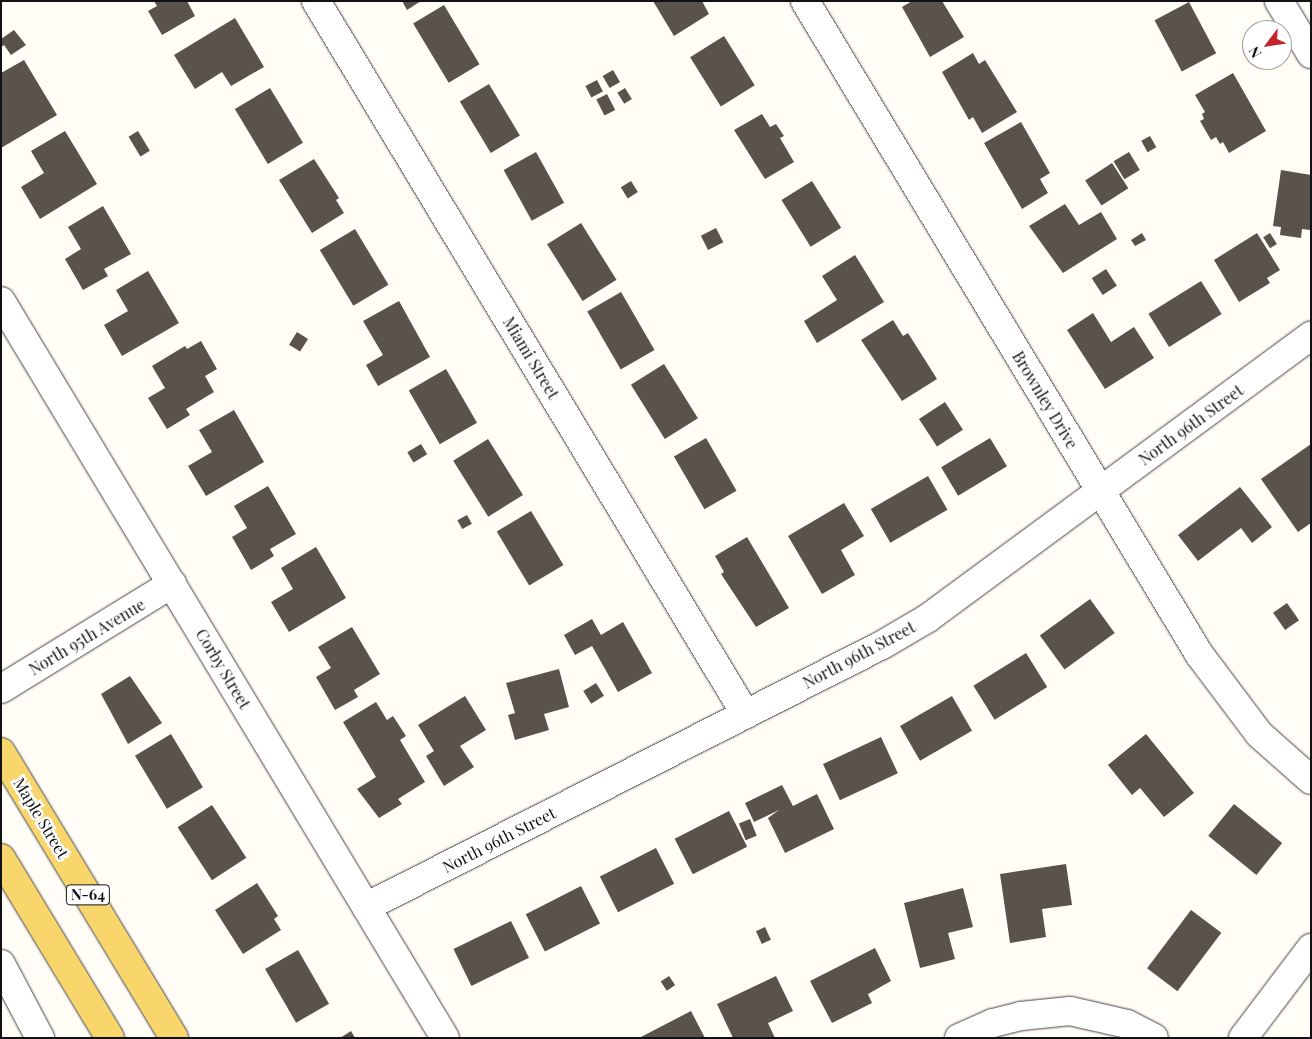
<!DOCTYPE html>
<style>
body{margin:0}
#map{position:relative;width:1312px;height:1039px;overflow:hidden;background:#fffdf5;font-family:"Playfair Display",serif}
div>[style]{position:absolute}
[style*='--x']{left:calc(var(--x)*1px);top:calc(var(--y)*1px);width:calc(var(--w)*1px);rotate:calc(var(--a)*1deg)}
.building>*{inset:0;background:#5a524d;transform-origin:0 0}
.roads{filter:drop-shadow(0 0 1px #444) drop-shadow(0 0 1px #444)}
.minor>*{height:28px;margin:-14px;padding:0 14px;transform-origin:14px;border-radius:14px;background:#fff}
.primary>*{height:28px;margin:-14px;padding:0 14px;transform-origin:14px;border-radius:14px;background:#f9d66b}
span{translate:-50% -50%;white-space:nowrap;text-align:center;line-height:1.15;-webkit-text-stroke:5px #fff;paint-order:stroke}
.shield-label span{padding:1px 4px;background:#fff;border:1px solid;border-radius:4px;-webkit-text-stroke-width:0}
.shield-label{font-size:15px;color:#111;font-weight:700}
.street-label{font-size:16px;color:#111}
.frame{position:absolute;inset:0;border:2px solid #111;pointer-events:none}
.north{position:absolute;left:1242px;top:20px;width:50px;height:50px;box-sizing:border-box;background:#fff;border:1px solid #a0a0a0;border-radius:50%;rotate:239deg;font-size:14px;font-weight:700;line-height:20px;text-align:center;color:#111}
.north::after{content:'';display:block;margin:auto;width:18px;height:22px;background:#c4262e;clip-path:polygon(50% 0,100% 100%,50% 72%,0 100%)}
</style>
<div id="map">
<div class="building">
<i style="clip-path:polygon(154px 1px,187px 1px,195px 16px,162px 35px,148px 11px,157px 6px)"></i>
<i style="clip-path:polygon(402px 1px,421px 1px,407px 10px)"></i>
<i style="clip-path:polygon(653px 1px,702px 1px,709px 14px,674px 36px)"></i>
<i style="clip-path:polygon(912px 1px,942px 1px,964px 37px,930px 57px,902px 7px)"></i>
<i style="left:1189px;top:2px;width:58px;height:39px;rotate:62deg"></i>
<i style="left:444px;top:5px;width:69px;height:36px;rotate:59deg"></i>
<i style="clip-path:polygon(235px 18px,264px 67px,231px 86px,222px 72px,195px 89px,174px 55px)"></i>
<i style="clip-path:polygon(14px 30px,26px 45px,11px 55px,4px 45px,1px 47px,1px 39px)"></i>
<i style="left:724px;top:36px;width:58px;height:40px;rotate:58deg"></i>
<i style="clip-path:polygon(973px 53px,979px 64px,985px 60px,1017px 112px,982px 133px,973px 117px,969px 120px,942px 72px)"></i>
<i style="clip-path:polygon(24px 60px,57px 115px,1px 148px,1px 73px)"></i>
<i style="left:613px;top:70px;width:14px;height:12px;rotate:60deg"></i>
<i style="clip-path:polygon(1233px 73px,1266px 131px,1229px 153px,1223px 142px,1220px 144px,1216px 137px,1211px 140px,1200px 121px,1204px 119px,1202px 114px,1205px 112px,1195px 95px)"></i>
<i style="left:597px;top:80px;width:13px;height:13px;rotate:63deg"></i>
<i style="left:489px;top:84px;width:60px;height:34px;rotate:59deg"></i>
<i style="left:270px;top:88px;width:64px;height:41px;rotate:59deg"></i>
<i style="left:625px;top:88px;width:13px;height:9px;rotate:58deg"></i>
<i style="left:607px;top:94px;width:18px;height:12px;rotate:63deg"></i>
<i style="clip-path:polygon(762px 114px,770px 127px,776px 124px,784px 136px,780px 138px,794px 162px,765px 179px,734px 130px)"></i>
<i style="clip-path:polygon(1021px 122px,1050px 173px,1040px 179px,1048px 193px,1022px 209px,984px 143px)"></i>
<i style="clip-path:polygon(65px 131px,97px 184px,40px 219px,21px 187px,44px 173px,31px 151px)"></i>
<i style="left:138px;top:131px;width:23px;height:11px;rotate:59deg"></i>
<i style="left:1150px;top:136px;width:13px;height:10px;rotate:61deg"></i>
<i style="left:536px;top:152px;width:58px;height:37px;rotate:61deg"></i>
<i style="left:1129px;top:152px;width:21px;height:18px;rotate:59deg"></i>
<i style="clip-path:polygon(314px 159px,339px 198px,336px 200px,344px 213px,312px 233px,279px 180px)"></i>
<i style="left:1112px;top:163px;width:30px;height:32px;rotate:57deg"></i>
<i style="clip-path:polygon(1281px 170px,1311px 175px,1310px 230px,1302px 229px,1301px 238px,1280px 235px,1281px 227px,1273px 226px)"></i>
<i style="left:631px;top:181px;width:13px;height:12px;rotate:58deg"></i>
<i style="left:812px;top:181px;width:55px;height:36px;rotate:58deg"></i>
<i style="clip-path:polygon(1065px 204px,1079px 225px,1101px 212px,1117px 239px,1063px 273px,1029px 226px)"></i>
<i style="clip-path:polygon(103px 206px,131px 254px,104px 269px,108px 276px,83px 290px,65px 259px,81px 249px,68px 227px)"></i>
<i style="left:581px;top:223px;width:67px;height:40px;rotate:58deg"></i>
<i style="left:716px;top:228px;width:16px;height:17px;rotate:63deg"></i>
<i style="left:355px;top:229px;width:65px;height:41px;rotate:59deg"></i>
<i style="clip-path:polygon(1142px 233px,1146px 240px,1135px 246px,1131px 240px)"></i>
<i style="clip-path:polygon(1257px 233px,1280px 270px,1267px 278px,1270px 283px,1239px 302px,1214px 260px)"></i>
<i style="left:1270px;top:233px;width:13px;height:8px;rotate:58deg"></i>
<i style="clip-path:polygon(855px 255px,884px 302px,817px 343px,804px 321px,837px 300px,822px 276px)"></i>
<i style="left:1106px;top:269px;width:20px;height:17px;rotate:57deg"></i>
<i style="clip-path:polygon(148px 271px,179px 323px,122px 356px,104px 325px,128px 311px,116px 290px)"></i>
<i style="left:1201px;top:281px;width:39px;height:62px;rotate:58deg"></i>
<i style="left:621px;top:292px;width:67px;height:39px;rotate:60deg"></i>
<i style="clip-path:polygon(399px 301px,430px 357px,378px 386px,366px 365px,383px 355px,363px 321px)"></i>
<i style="clip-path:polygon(1093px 313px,1111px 342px,1134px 327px,1154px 358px,1105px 389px,1067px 330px)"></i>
<i style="clip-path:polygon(893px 320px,903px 336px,908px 333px,937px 379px,902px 401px,861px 340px)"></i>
<i style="left:297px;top:332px;width:13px;height:15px;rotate:32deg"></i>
<i style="clip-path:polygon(201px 341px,217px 369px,205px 376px,214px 392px,186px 409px,190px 415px,167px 429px,148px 398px,165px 388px,152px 366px,185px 346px,187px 349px)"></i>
<i style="left:664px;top:364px;width:64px;height:39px;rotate:58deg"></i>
<i style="left:446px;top:369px;width:62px;height:43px;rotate:60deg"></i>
<i style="left:945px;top:402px;width:33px;height:31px;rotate:57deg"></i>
<i style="clip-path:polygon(234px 410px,264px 462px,206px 496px,188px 466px,212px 452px,199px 430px)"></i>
<i style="left:706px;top:438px;width:61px;height:37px;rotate:60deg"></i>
<i style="left:990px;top:438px;width:33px;height:57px;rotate:59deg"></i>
<i style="left:488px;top:439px;width:66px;height:41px;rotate:58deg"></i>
<i style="left:421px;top:444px;width:12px;height:16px;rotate:59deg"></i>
<i style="clip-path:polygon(1311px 444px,1311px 523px,1298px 532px,1261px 479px)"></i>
<i style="left:928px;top:476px;width:39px;height:66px;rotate:60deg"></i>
<i style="clip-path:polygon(268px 486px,296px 534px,270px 549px,274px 556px,251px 570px,232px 537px,247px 528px,234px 506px)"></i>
<i style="clip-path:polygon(1240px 487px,1272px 527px,1252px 543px,1241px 528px,1198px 561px,1178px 535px)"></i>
<i style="clip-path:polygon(844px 503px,864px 536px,841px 550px,855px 575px,822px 594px,788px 536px)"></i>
<i style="left:531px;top:511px;width:63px;height:40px;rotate:59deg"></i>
<i style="left:467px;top:515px;width:10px;height:11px;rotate:61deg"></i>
<i style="clip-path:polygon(747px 537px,789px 608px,756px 627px,721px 574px,724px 572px,715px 556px)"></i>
<i style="clip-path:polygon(316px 547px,346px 598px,289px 632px,271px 602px,293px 589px,281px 568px)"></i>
<i style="left:1090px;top:599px;width:42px;height:62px;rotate:54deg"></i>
<i style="left:1287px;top:603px;width:21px;height:17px;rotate:55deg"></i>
<i style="clip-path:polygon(592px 619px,601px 635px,623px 622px,652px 673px,618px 692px,592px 646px,575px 655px,564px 635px)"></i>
<i style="clip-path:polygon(352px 627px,380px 674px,354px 690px,358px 697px,335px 710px,316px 677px,331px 668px,318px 647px)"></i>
<i style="left:1026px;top:653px;width:40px;height:62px;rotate:58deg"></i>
<i style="clip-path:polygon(559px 669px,569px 707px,544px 714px,549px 730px,515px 740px,508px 715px,515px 713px,506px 683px)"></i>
<i style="clip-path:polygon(130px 676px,162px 723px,128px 744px,101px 694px)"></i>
<i style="left:596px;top:683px;width:15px;height:15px;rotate:58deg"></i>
<i style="clip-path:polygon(465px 696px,486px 730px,460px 746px,474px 767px,444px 786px,426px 756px,434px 751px,418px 725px)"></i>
<i style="left:952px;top:696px;width:40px;height:60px;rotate:60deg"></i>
<i style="clip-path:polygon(376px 702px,387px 720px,393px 716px,406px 736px,400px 740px,425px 782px,398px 799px,402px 804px,379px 818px,357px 789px,376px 777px,343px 722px)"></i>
<i style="left:171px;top:734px;width:62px;height:42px;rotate:59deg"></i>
<i style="clip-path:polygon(1146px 734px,1194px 793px,1164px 817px,1140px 788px,1132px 795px,1108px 765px)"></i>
<i style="left:881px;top:737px;width:40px;height:64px;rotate:65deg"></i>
<i style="clip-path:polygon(782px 785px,793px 806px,817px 794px,834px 829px,785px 853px,768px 818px,779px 810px,754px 822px,745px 803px)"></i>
<i style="left:1234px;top:804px;width:62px;height:41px;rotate:39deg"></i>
<i style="left:212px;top:805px;width:63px;height:41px;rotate:57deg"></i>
<i style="left:729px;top:811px;width:40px;height:61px;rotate:63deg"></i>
<i style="left:750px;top:819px;width:18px;height:12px;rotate:68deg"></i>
<i style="left:656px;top:848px;width:40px;height:63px;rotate:63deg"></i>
<i style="clip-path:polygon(1066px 864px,1072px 905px,1042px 909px,1046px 937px,1010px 943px,1000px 874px)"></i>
<i style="clip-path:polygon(257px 883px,278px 916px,274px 919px,281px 930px,243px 954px,215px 910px)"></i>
<i style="left:581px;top:886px;width:42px;height:62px;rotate:63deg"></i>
<i style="clip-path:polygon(963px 888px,973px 927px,948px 933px,955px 959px,920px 968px,904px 903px)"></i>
<i style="left:1191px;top:910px;width:38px;height:73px;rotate:37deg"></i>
<i style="left:511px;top:921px;width:41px;height:64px;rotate:64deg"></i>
<i style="left:765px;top:927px;width:14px;height:10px;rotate:65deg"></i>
<i style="clip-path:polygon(875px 948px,891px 981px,868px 994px,872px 1003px,832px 1023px,810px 981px)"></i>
<i style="left:298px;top:950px;width:62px;height:38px;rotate:60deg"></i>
<i style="left:669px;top:976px;width:11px;height:10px;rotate:56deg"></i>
<i style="clip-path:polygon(776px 976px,793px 1011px,768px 1023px,775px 1038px,733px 1038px,717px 1004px)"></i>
<i style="clip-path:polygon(691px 1011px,705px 1038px,639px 1038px)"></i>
<i style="clip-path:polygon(351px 1031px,355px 1038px,340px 1038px)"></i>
</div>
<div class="roads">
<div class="minor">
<i style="--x:316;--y:1;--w:833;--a:58.94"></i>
<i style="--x:805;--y:1;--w:763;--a:58.89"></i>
<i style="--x:1199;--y:654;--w:100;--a:53.1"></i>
<i style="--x:1259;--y:734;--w:69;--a:41.5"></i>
<i style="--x:1279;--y:1;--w:62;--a:58.9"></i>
<i style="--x:1;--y:301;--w:860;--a:58.93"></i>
<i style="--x:1;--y:689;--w:201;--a:-31.6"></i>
<i style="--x:366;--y:907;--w:579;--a:-26.92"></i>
<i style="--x:882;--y:645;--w:53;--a:-30.4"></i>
<i style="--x:928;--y:618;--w:476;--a:-36.4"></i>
<i style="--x:1;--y:964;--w:84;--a:62.2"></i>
<i style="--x:959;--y:1038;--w:37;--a:-24"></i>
<i style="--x:993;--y:1023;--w:29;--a:-14"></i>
<i style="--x:1021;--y:1016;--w:49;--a:-5.8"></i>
<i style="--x:1070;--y:1011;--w:58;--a:12.8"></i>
<i style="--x:1127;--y:1024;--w:30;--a:27"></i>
<i style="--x:1243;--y:1038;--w:113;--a:-52.9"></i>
</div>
<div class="primary">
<i style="--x:1;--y:752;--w:334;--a:58.8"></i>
<i style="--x:1;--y:858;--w:210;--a:58.8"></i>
</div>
</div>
<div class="shield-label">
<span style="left:88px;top:895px">N-64</span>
</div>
<div class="street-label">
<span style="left:531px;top:358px;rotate:59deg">Miami Street</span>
<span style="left:1045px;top:400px;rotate:59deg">Brownley Drive</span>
<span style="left:1191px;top:425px;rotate:-36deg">North 96th Street</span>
<span style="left:87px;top:637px;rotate:-31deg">North 95th Avenue</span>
<span style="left:859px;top:655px;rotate:-28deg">North 96th Street</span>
<span style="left:223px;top:669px;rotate:59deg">Corby Street</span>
<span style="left:41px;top:818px;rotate:59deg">Maple Street</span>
<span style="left:499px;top:840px;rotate:-27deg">North 96th Street</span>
</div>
<div class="frame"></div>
<div class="north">N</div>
</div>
